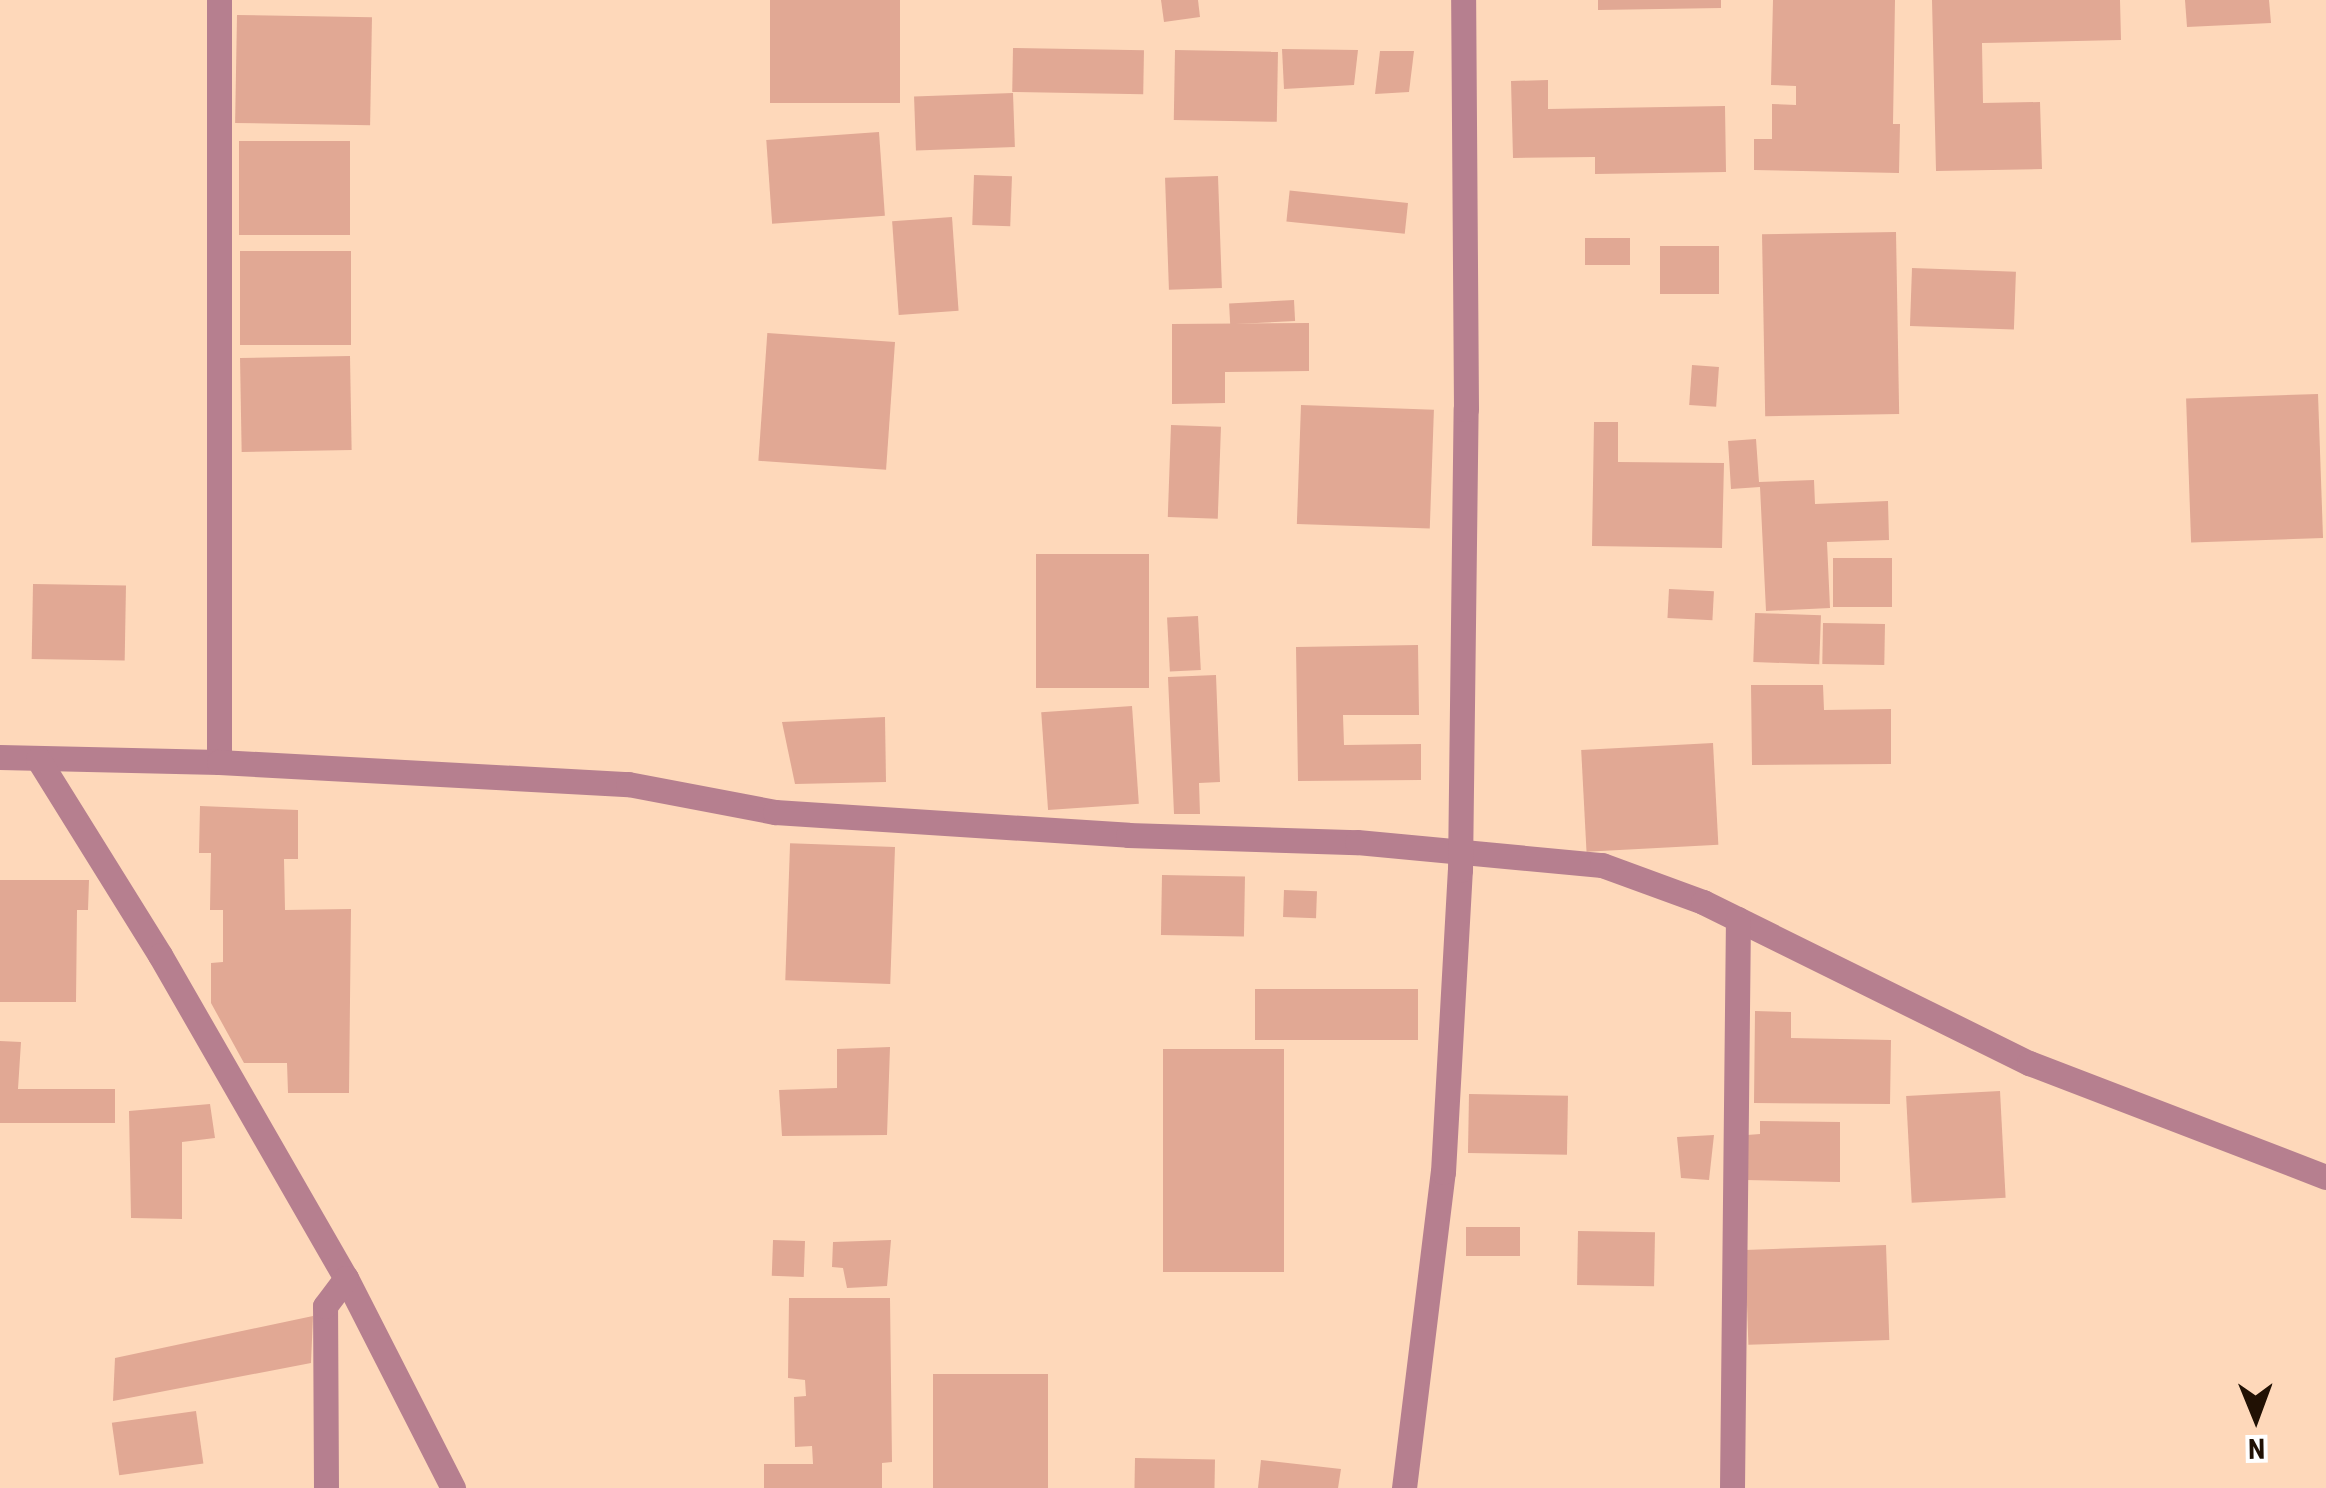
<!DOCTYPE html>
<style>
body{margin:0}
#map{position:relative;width:2326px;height:1488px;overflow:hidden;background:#fed8ba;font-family:"Roboto Condensed",sans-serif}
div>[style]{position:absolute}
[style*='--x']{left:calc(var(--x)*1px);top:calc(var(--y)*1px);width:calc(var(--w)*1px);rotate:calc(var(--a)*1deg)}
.building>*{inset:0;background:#e1a894;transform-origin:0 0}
.street>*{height:25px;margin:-12.5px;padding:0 12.5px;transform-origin:12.5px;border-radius:12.5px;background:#b67f8f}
span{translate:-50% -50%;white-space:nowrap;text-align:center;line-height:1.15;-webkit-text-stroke:10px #fff;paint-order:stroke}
.north{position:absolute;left:2206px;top:1368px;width:100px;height:100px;-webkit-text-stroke:8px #fff;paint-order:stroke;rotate:179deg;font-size:28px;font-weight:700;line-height:40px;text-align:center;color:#211104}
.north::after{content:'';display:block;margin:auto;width:35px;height:45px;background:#211104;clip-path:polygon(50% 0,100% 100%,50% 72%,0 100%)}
</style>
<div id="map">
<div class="building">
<i style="left:770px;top:0;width:130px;height:103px"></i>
<i style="clip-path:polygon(1161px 0,1198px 0,1200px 17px,1164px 22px)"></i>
<i style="clip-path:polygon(1598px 0,1721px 0,1721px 8px,1598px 10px)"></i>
<i style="clip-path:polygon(1773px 0,1895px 0,1893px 124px,1900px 124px,1899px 173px,1754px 170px,1754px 139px,1772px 139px,1772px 104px,1796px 105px,1796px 86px,1771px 85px)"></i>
<i style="clip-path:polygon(1932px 0,2120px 0,2121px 40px,1982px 43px,1983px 103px,2040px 102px,2042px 169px,1936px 171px)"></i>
<i style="clip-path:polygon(2185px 0,2269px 0,2271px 23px,2187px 27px)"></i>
<i style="left:237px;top:15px;width:135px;height:108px;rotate:1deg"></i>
<i style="left:1013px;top:48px;width:131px;height:44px;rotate:1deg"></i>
<i style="clip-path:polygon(1282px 49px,1358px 50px,1354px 85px,1284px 89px)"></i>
<i style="left:1175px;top:50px;width:103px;height:70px;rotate:1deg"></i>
<i style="clip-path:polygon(1380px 51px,1414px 51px,1409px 92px,1375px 94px)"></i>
<i style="clip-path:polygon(1548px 80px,1548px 109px,1725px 106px,1726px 172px,1595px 174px,1595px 157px,1513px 158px,1511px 81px)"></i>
<i style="left:1013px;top:93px;width:54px;height:99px;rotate:88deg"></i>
<i style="left:879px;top:132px;width:84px;height:113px;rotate:86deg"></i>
<i style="left:350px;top:141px;width:94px;height:111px;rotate:90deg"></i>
<i style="left:974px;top:175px;width:38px;height:50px;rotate:2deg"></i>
<i style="left:1218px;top:176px;width:112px;height:53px;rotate:88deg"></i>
<i style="left:1408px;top:203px;width:31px;height:119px;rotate:96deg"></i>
<i style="left:952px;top:217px;width:94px;height:60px;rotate:86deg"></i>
<i style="left:1896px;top:232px;width:182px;height:134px;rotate:89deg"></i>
<i style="left:1630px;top:238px;width:27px;height:45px;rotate:90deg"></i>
<i style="left:1660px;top:246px;width:59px;height:48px"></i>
<i style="left:351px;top:251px;width:94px;height:111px;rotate:90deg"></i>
<i style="left:1912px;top:268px;width:104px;height:58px;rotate:2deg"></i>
<i style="left:1294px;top:300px;width:21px;height:65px;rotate:87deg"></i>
<i style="clip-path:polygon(1309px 323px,1309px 371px,1225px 372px,1225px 403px,1172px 404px,1172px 324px)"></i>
<i style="left:895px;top:342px;width:128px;height:128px;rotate:94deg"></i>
<i style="left:350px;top:356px;width:94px;height:110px;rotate:89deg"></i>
<i style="left:1692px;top:365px;width:27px;height:40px;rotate:4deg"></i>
<i style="left:2318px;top:394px;width:144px;height:132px;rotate:88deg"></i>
<i style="left:1301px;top:405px;width:133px;height:119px;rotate:2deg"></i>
<i style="clip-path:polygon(1594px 422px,1618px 422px,1618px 462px,1724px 463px,1722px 548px,1592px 546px)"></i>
<i style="left:1171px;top:425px;width:50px;height:92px;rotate:2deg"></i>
<i style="clip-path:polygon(1756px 439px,1759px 482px,1814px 480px,1815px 504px,1888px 501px,1889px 540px,1827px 542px,1830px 608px,1766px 611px,1760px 487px,1731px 489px,1728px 441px)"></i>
<i style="left:1036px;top:554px;width:113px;height:134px"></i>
<i style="left:1892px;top:558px;width:49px;height:59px;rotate:90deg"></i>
<i style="left:33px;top:584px;width:93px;height:75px;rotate:1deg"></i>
<i style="left:1669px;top:589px;width:45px;height:29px;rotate:3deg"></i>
<i style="left:1755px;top:613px;width:66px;height:49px;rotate:2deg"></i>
<i style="left:1198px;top:616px;width:54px;height:31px;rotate:87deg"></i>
<i style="left:1823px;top:623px;width:62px;height:41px;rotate:1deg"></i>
<i style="clip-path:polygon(1418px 645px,1419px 715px,1343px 715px,1344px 745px,1421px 744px,1421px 780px,1298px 781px,1296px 647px)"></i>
<i style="clip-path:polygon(1216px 675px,1220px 782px,1199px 783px,1200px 814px,1174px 814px,1168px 677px)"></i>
<i style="clip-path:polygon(1751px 685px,1823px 685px,1824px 710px,1891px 709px,1891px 764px,1752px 765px)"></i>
<i style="left:1132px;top:706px;width:98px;height:91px;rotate:86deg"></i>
<i style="clip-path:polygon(885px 717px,886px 782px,795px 784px,782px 722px)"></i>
<i style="left:1713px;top:743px;width:102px;height:132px;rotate:87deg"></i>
<i style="clip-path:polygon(200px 806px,298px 810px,298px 859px,284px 859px,285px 910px,351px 909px,349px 1093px,288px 1093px,287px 1063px,244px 1063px,211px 1003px,211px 963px,223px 962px,223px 910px,210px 910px,211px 853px,199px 853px)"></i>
<i style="left:895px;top:847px;width:137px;height:105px;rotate:92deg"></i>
<i style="left:1162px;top:875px;width:83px;height:60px;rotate:1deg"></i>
<i style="clip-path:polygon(0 880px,89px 880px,88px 910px,77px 910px,76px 1002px,0 1002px)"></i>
<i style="left:1284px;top:890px;width:33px;height:27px;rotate:2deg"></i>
<i style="left:1255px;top:989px;width:163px;height:51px"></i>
<i style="clip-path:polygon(1755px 1011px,1791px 1012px,1791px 1038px,1891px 1040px,1890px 1104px,1754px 1103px)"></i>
<i style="clip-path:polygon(0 1041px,21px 1042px,18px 1089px,115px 1089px,115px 1123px,0 1123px)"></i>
<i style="clip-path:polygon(890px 1047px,887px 1135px,782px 1136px,779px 1090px,837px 1088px,837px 1049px)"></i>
<i style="left:1163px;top:1049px;width:121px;height:223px"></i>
<i style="left:2000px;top:1091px;width:107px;height:94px;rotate:87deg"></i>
<i style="left:1469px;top:1094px;width:99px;height:59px;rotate:1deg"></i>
<i style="clip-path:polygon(210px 1104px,215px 1138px,182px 1142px,182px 1219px,131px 1218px,129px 1111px)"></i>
<i style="clip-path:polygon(1760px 1121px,1840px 1122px,1840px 1182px,1746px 1180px,1747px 1135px,1760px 1134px)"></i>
<i style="clip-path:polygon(1714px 1135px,1709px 1180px,1681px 1178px,1677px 1137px)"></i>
<i style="left:1466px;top:1227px;width:54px;height:29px"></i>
<i style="left:1578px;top:1231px;width:77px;height:54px;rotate:1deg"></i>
<i style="clip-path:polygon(891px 1240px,887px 1286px,847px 1288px,843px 1268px,832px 1267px,833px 1242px)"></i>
<i style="left:805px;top:1241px;width:36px;height:32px;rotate:92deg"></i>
<i style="left:1886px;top:1245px;width:95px;height:141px;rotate:88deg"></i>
<i style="clip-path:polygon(789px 1298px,890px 1298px,892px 1462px,882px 1463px,882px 1488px,764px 1488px,764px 1464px,813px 1464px,812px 1446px,795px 1447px,794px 1397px,806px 1396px,805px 1380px,788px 1378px)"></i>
<i style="clip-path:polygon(313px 1316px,311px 1363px,113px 1401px,115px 1358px)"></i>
<i style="left:933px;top:1374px;width:115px;height:114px"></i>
<i style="left:196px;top:1411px;width:53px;height:85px;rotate:82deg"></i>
<i style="left:1135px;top:1458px;width:80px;height:30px;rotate:1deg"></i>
<i style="clip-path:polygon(1261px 1460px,1341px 1469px,1338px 1488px,1258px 1488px)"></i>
</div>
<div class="street">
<i style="--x:219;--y:0;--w:762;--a:90"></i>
<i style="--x:0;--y:757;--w:219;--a:1.3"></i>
<i style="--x:219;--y:762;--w:410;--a:3.1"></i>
<i style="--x:628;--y:784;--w:150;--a:10.8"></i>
<i style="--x:775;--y:812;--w:354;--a:3.7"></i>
<i style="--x:1128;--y:835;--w:229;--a:1.8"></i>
<i style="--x:1357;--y:842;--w:246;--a:5.4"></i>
<i style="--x:1602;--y:865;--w:108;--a:20.1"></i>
<i style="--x:1703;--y:902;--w:364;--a:26.3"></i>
<i style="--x:2029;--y:1063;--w:318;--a:21"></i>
<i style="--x:38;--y:759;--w:231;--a:58.1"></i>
<i style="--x:160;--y:955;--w:373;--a:60.1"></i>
<i style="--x:346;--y:1278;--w:236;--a:63"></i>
<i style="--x:326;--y:1488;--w:182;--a:-90.3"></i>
<i style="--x:325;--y:1306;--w:35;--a:-53"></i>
<i style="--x:1404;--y:1488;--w:318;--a:-83"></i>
<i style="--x:1443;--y:1172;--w:302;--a:-86.8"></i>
<i style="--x:1460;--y:870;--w:461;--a:-89.3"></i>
<i style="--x:1466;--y:409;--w:409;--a:-90.4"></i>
<i style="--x:1732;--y:1488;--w:569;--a:-89.4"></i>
</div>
<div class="north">N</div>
</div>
